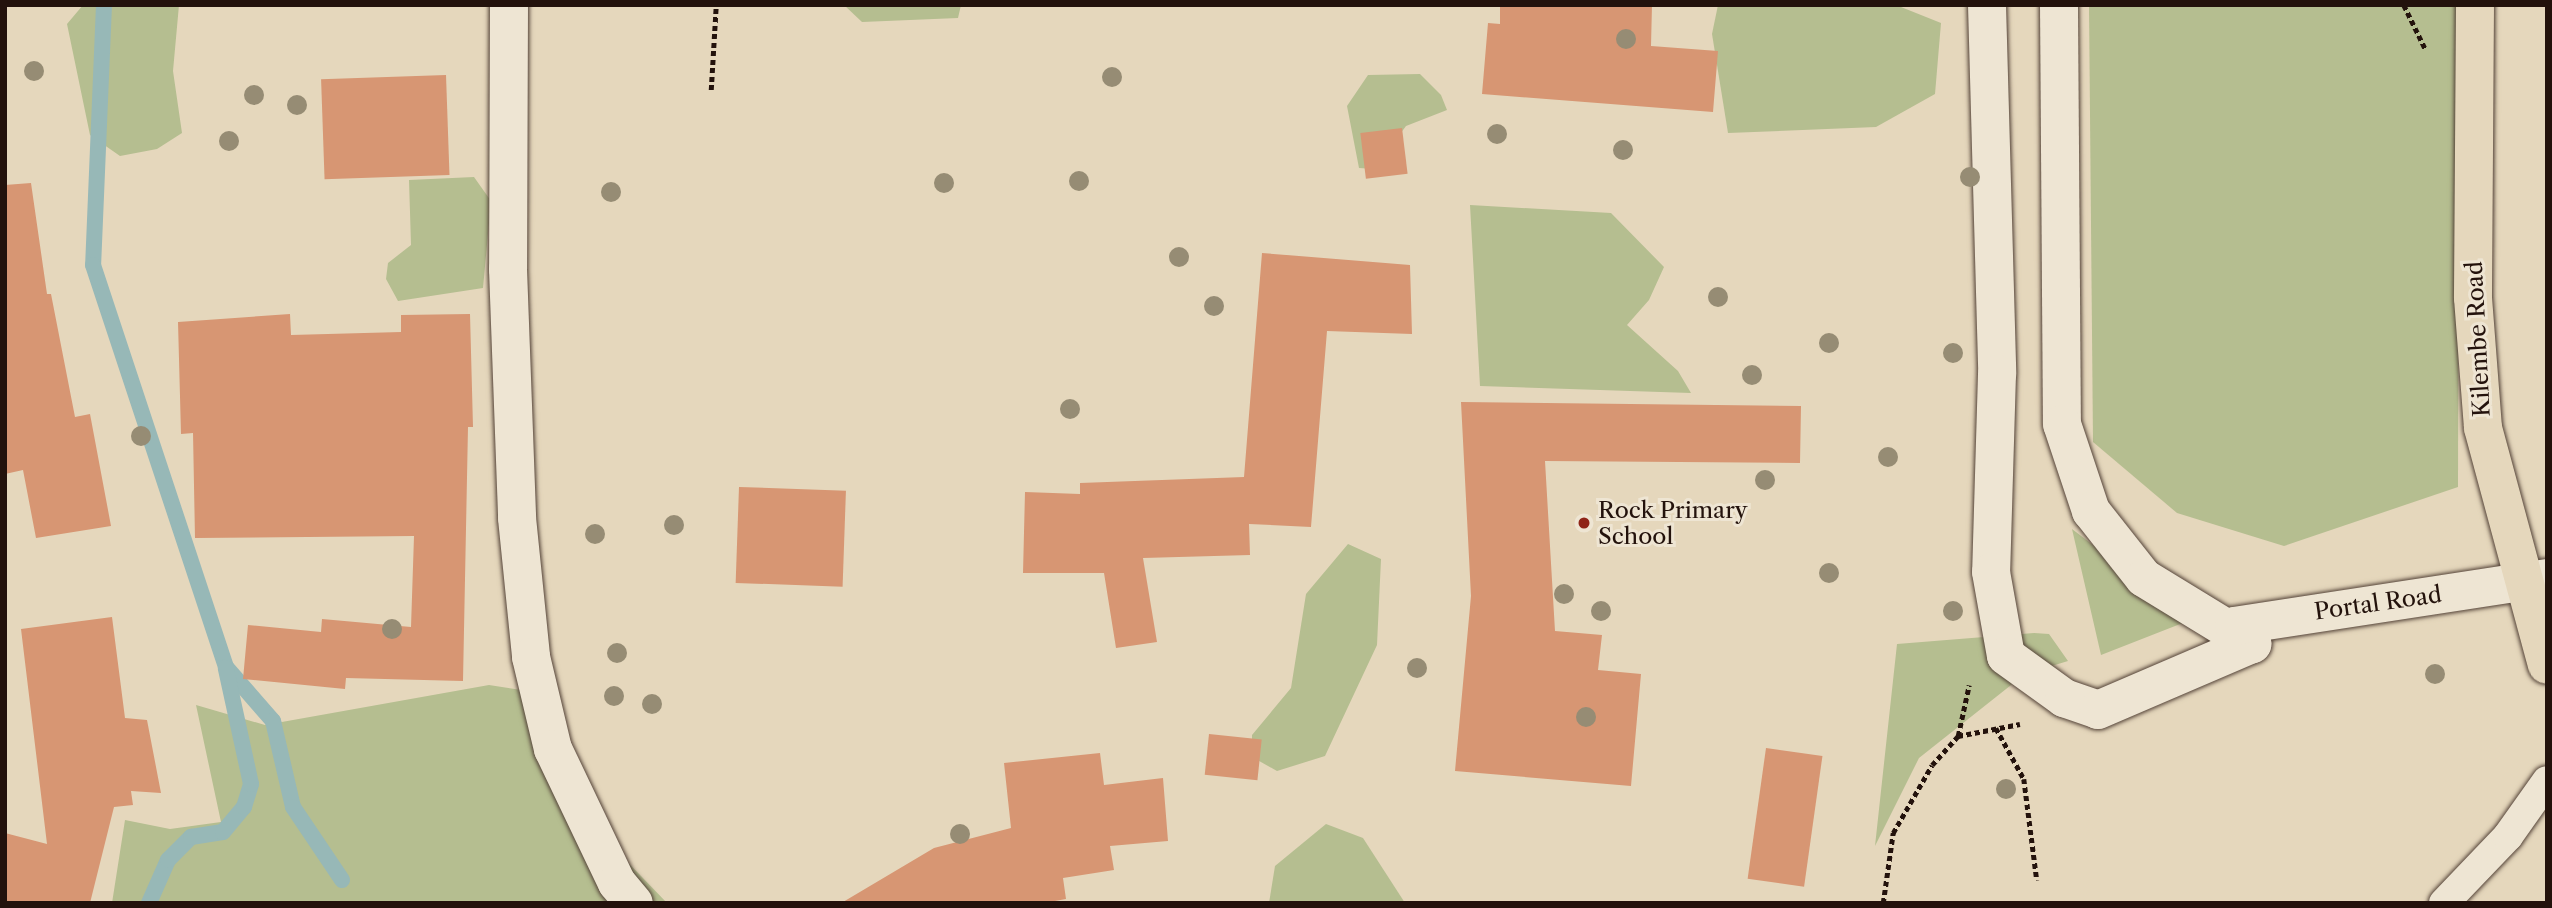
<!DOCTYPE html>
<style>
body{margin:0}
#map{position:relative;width:2552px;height:908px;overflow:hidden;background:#e5d7bc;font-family:"Libre Caslon Text",serif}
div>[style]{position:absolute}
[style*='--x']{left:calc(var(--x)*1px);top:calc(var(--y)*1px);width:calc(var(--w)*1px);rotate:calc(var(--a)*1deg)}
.green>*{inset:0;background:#b5be90}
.stream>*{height:16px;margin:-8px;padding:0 8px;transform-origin:8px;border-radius:8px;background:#97b8b7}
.building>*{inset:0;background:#d79673;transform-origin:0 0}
.path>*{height:4.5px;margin-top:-2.25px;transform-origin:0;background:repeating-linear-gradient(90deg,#23120c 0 5px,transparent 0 8.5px)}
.roads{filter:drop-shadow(0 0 2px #544338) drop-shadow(0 0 2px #544338)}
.lane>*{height:30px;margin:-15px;padding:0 15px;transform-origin:15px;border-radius:15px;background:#eee5d3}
.street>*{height:38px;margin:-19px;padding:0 19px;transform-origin:19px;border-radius:19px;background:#eee5d3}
.primary>*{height:38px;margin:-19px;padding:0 19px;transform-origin:19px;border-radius:19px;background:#e5d7bc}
.trees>*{width:20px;height:20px;margin:-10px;border-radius:50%;background:#968c74}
.dots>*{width:19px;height:19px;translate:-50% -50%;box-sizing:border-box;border:4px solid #eee5d3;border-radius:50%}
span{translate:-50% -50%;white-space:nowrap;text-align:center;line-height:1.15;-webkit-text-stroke:6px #eee5d3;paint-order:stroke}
.street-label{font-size:23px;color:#23120c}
.poi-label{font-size:23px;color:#23120c}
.left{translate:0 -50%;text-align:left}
.frame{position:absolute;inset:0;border:7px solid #23120c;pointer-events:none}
</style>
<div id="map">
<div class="green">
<i style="clip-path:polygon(83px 5px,179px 5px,173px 71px,182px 133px,157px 149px,120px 156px,90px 135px,67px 24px)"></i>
<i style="clip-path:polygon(844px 5px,961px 5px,958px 18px,862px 22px)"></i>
<i style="clip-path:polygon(1718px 5px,1896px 5px,1941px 23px,1935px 94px,1876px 127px,1728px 133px,1712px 34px)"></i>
<i style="clip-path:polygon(2089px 5px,2459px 5px,2458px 487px,2284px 546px,2177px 513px,2093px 442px)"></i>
<i style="clip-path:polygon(1420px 74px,1441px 95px,1447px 110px,1406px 126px,1374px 169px,1359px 168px,1347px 106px,1368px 75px)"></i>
<i style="clip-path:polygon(474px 177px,491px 201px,483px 288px,398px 301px,386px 279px,388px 263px,411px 245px,409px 180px)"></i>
<i style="clip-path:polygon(1470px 205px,1611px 213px,1664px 267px,1649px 300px,1627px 325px,1678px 371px,1691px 393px,1480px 386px)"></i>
<i style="clip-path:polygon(2072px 529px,2157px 594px,2216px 610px,2101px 655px)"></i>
<i style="clip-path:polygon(1348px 544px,1381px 559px,1377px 645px,1325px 756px,1277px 771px,1252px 757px,1252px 735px,1291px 688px,1306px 594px)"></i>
<i style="clip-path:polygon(2034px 633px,2049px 634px,2068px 661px,2025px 674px,1919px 758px,1875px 846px,1897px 644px)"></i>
<i style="clip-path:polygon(489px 685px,528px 691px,561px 793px,667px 903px,112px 903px,125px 820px,170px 829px,221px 822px,196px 705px,265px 725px)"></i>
<i style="clip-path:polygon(1326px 824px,1363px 838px,1405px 903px,1269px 903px,1275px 866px)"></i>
</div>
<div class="stream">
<i style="--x:104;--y:5;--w:260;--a:92.4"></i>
<i style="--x:93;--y:265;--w:423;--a:71.7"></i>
<i style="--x:226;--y:667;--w:72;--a:49"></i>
<i style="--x:273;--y:721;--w:88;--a:76.9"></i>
<i style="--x:293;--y:807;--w:88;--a:56.1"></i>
<i style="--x:149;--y:903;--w:47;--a:-66.2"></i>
<i style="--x:168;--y:860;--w:33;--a:-45"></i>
<i style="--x:191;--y:837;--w:32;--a:-9"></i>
<i style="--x:223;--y:832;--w:33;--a:-50"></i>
<i style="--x:244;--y:807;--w:24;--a:-73"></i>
<i style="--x:251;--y:784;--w:118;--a:-102.3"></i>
</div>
<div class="building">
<i style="clip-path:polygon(1500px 5px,1652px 5px,1651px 46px,1718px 51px,1713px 112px,1482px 94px,1488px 23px,1500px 24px)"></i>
<i style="left:446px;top:75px;width:100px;height:125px;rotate:88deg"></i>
<i style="left:1402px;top:128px;width:46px;height:42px;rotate:83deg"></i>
<i style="clip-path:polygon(31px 183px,47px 294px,51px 294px,75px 417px,90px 414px,111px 526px,36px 538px,23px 470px,5px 474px,5px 185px)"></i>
<i style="clip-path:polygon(1262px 253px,1410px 265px,1412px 334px,1327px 331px,1311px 527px,1249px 524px,1250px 555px,1143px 558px,1157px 642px,1116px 648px,1104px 573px,1023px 573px,1025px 492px,1080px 494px,1080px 483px,1244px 477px)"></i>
<i style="clip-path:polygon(290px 314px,291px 335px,401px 332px,401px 315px,470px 314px,473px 427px,468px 427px,463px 681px,346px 678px,345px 689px,243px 679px,248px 625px,321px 632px,322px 619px,411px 627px,414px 536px,195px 538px,193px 433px,181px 434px,178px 322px)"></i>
<i style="clip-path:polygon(1461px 402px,1801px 406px,1800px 463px,1545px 461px,1555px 631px,1602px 635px,1598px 670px,1641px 674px,1631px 786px,1455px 771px,1471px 596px)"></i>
<i style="left:739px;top:487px;width:107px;height:96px;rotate:2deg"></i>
<i style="clip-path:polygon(112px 617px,125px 718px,147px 720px,161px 793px,131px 791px,133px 805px,114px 807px,90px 903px,5px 903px,5px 833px,47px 844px,21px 629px)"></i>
<i style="left:1209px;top:734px;width:53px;height:41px;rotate:6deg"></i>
<i style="left:1766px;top:748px;width:57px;height:132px;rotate:8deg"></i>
<i style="clip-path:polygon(1100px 753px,1104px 785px,1163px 778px,1168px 841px,1110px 846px,1114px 870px,1063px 878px,1066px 899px,1044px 903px,843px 902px,934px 848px,1011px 828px,1004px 763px)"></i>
</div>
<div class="path">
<i style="--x:2404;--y:5;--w:48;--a:64"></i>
<i style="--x:711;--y:90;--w:85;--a:-86.6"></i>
<i style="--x:1996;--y:728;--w:58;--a:61.2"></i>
<i style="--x:2024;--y:779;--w:102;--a:82.7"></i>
<i style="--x:1958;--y:736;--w:52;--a:-77.8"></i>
<i style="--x:1883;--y:903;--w:71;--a:-81.9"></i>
<i style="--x:1893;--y:833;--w:78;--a:-60.2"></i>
<i style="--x:1932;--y:765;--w:39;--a:-48"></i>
<i style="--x:1958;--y:736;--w:63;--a:-11"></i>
</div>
<div class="roads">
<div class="lane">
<i style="--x:2444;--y:903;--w:93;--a:-46.3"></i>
<i style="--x:2508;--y:836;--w:67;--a:-54.7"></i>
</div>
<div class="street">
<i style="--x:509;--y:5;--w:264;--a:90.2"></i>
<i style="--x:508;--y:269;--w:249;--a:87.9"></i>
<i style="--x:517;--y:518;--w:140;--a:84.2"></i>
<i style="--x:531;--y:657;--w:95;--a:76.6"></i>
<i style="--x:553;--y:749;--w:148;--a:64.5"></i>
<i style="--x:617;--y:883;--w:26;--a:50"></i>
<i style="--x:1987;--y:5;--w:369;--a:88.4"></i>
<i style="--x:1997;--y:374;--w:198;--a:91.7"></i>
<i style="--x:1991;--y:572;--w:85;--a:79.9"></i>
<i style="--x:2006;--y:656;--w:72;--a:35.9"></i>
<i style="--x:2064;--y:698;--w:36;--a:19"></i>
<i style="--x:2098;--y:710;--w:168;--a:-23.2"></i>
<i style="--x:2059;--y:5;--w:419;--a:89.6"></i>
<i style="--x:2062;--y:424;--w:92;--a:71.6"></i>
<i style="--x:2091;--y:511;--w:85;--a:51.7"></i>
<i style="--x:2144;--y:578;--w:127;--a:31.4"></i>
<i style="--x:2250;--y:643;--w:23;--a:-133"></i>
<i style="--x:2234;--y:626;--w:317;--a:-8.7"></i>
</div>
<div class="primary">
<i style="--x:2475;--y:5;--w:293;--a:90.4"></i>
<i style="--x:2473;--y:298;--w:130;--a:85.6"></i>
<i style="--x:2483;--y:428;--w:245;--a:74.9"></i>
</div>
</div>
<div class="trees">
<i style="left:1626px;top:39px"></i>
<i style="left:34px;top:71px"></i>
<i style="left:1112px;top:77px"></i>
<i style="left:254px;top:95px"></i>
<i style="left:297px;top:105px"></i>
<i style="left:1497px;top:134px"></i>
<i style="left:229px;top:141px"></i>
<i style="left:1623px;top:150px"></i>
<i style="left:1970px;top:177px"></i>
<i style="left:1079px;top:181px"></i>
<i style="left:944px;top:183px"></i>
<i style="left:611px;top:192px"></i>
<i style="left:1179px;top:257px"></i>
<i style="left:1718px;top:297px"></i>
<i style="left:1214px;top:306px"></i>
<i style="left:1829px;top:343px"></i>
<i style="left:1953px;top:353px"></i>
<i style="left:1752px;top:375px"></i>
<i style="left:1070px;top:409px"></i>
<i style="left:141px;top:436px"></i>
<i style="left:1888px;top:457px"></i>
<i style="left:1765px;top:480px"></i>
<i style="left:674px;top:525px"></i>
<i style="left:595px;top:534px"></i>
<i style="left:1829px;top:573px"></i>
<i style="left:1564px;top:594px"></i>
<i style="left:1601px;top:611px"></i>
<i style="left:1953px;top:611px"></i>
<i style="left:392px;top:629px"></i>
<i style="left:617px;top:653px"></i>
<i style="left:1417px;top:668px"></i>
<i style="left:2435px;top:674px"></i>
<i style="left:614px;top:696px"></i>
<i style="left:652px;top:704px"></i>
<i style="left:1586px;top:717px"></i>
<i style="left:2006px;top:789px"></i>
<i style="left:960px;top:834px"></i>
</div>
<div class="dots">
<i style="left:1584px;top:523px;background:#8f2418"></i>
</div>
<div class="street-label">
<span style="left:2478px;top:339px;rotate:-93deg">Kilembe Road</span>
<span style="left:2378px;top:603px;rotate:-8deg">Portal Road</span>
</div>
<div class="poi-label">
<span class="left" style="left:1598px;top:523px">Rock Primary<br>School</span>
</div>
<div class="frame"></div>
</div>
